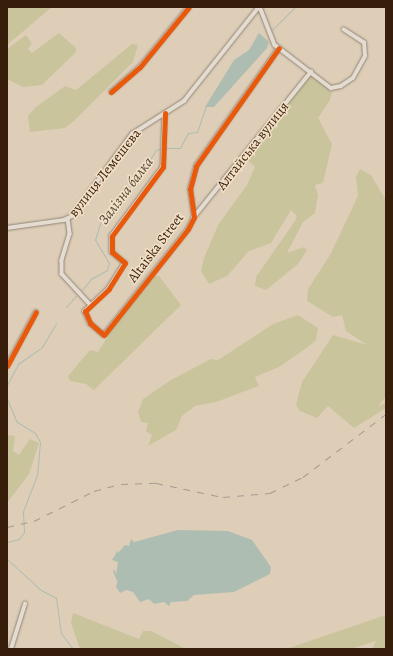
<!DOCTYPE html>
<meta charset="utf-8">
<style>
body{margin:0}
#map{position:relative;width:393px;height:656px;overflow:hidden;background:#deceb8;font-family:Alegreya,serif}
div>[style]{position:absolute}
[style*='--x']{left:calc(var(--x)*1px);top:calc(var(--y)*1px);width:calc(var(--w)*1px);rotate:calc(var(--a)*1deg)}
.green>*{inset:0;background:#cac49d}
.water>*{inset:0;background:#aebdb1}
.stream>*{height:1px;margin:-0.5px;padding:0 0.5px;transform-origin:0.5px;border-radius:0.5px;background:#aebdb1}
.roads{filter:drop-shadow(0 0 1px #928677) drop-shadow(0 0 1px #928677)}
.minor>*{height:3.5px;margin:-1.75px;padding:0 1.75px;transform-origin:1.75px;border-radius:1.75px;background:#e4dcd1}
.rail>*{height:1px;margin-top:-0.5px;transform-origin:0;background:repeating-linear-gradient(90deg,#a39b91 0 7px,transparent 0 14px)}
.cycleway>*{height:5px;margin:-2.5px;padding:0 2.5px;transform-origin:2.5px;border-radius:2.5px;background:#e8590c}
span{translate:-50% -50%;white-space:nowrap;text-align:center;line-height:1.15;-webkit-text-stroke:3px #f3e0c7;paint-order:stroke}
.street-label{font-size:14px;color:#371e0a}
.water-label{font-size:15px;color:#554c3b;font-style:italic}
.frame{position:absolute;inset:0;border:8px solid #371e0a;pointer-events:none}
</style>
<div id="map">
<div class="green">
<i style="clip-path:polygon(7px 7px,52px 7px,7px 45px)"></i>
<i style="clip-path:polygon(59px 33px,76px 48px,76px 52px,42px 85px,23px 87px,7px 79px,7px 49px,26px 35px,32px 43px,28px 49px,32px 53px)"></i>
<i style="clip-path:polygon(132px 44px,138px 45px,133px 62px,75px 120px,65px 128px,30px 132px,28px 116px,36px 107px,65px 86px,76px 90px)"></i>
<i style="clip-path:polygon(311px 75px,332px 92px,330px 100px,318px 118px,332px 144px,323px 183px,315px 185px,318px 195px,315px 213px,303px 222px,287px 253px,304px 247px,307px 250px,298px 264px,266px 290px,255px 286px,256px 277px,295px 221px,297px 216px,291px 210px,271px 243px,249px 251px,227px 276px,209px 284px,201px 271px,204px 258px,218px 225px,247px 185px,255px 167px,245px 158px)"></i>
<i style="clip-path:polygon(360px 169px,371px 175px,385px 199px,386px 177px,386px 396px,378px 406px,386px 403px,386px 408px,354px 428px,328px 406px,317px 418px,300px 411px,296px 405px,302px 382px,333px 335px,367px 345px,346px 331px,342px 315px,333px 317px,307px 301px,308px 289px,330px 255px,358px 196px,356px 177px)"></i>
<i style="clip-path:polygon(154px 276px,159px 276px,181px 305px,94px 390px,86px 384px,70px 381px,68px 376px,90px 350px,98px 352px,122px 313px)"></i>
<i style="clip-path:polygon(298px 315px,318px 328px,316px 340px,308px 347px,279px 367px,255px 377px,259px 386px,216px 402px,195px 406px,182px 416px,176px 430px,148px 446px,152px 435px,146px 431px,148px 423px,141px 422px,138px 412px,143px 399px,171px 380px,211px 359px,218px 360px,273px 324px)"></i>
<i style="clip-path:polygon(7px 435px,15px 436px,13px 451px,19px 455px,30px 439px,39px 443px,29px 474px,7px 503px)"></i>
<i style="clip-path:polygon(73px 613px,139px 639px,143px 631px,151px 631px,186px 649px,80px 649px,71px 623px)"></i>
<i style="clip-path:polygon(386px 615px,386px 649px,372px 649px,376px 641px,351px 649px,286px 649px)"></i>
</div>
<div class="water">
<i style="clip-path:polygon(259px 33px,269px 42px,267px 48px,214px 107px,205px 107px,234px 60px,249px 50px)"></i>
<i style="clip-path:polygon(178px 530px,228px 531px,252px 540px,271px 567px,270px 574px,234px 592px,194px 595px,187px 601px,171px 602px,169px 606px,164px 602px,154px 604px,149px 599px,140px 602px,133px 592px,126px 590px,120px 593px,116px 587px,118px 579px,117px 581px,113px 571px,114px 569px,116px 574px,118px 562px,112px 560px,118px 550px,118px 553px,125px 545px,129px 546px,131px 539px,134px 542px)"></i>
</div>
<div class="stream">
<i style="--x:271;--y:31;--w:34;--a:-45"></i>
<i style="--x:166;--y:148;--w:14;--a:0"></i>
<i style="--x:180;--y:148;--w:17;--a:-62"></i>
<i style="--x:188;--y:133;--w:9;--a:-6"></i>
<i style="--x:197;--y:132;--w:28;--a:-71"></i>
<i style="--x:82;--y:290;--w:14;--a:-51"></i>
<i style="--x:91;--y:279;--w:18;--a:-29"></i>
<i style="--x:107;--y:270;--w:7;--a:-74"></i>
<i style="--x:109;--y:263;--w:27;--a:-121"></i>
<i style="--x:95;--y:240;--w:21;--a:-73"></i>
<i style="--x:101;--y:220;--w:26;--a:-54"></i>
<i style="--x:116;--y:199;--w:31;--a:-42"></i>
<i style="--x:139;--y:178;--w:33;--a:-59"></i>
<i style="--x:156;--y:150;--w:6;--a:-18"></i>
<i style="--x:66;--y:307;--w:15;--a:-48"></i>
<i style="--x:7;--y:385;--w:24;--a:-62"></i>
<i style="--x:18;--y:364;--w:29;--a:-35"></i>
<i style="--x:42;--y:347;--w:27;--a:-59"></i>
<i style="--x:7;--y:399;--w:25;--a:67"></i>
<i style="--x:17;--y:422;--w:21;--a:31"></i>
<i style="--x:35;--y:433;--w:10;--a:61"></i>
<i style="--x:40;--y:442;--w:33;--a:95"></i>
<i style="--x:37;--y:475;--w:40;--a:111"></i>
<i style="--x:23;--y:512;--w:20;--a:87"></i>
<i style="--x:24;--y:532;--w:9;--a:126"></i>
<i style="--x:19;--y:539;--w:12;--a:166"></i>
<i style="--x:7;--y:559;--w:46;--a:42.4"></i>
<i style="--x:41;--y:590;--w:17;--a:28"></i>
<i style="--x:56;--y:598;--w:35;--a:82"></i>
<i style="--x:61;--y:633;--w:20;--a:53"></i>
</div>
<div class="roads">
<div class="minor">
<i style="--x:260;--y:7;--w:41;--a:68.5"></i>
<i style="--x:275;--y:45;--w:71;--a:37.5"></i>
<i style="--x:331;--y:88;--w:10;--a:-11"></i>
<i style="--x:341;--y:86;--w:14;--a:-34"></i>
<i style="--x:353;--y:78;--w:25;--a:-61"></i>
<i style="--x:365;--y:56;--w:13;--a:-94"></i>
<i style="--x:364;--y:43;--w:24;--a:-147"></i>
<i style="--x:111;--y:92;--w:38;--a:-41"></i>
<i style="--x:140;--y:67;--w:77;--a:-50.8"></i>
<i style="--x:165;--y:113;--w:54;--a:92.1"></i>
<i style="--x:163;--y:167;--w:86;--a:126.5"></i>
<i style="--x:112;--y:236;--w:16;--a:90"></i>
<i style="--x:112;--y:252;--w:17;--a:40"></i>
<i style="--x:125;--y:263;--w:31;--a:122"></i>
<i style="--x:109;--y:289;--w:33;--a:137"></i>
<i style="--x:85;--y:311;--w:13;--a:67"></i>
<i style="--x:90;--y:323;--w:18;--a:41"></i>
<i style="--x:104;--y:335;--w:135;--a:-51.6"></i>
<i style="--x:188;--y:229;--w:13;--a:-63"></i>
<i style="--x:194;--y:217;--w:28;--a:-98"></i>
<i style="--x:190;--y:189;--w:24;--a:-75"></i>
<i style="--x:196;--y:166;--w:144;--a:-54.9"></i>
<i style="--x:193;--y:218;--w:188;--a:-51.1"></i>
<i style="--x:68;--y:219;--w:15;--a:82"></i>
<i style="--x:70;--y:234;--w:28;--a:107"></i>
<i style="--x:62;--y:261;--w:13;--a:90"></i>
<i style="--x:62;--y:274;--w:41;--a:47"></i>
<i style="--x:7;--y:228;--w:58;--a:-8"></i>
<i style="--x:64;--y:220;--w:9;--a:-27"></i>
<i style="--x:72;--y:216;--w:102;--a:-53.8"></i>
<i style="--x:132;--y:134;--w:62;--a:-32.4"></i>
<i style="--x:184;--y:101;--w:120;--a:-51.4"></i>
<i style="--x:7;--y:366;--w:61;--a:-61.8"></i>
<i style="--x:11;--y:649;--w:47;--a:-72.7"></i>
</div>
</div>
<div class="rail">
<i style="--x:7;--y:527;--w:28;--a:-13"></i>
<i style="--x:34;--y:521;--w:67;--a:-26.6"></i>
<i style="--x:94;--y:491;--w:28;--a:-15"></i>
<i style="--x:121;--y:484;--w:35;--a:-2"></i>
<i style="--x:156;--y:483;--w:68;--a:11.8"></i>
<i style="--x:223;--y:497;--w:47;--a:-4.9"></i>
<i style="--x:270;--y:493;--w:37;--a:-26"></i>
<i style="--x:303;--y:477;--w:104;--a:-37.2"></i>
</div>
<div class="cycleway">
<i style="--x:111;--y:92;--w:38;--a:-41"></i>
<i style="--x:140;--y:67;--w:77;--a:-50.8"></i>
<i style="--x:165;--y:113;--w:54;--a:92.1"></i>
<i style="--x:163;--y:167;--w:86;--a:126.5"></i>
<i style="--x:112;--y:236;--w:16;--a:90"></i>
<i style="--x:112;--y:252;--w:17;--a:40"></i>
<i style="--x:125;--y:263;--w:31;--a:122"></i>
<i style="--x:109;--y:289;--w:33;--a:137"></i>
<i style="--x:85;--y:311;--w:13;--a:67"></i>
<i style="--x:90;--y:323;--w:18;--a:41"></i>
<i style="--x:104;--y:335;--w:135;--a:-51.6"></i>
<i style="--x:188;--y:229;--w:13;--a:-63"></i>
<i style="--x:194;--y:217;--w:28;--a:-98"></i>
<i style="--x:190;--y:189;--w:24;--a:-75"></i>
<i style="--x:196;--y:166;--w:144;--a:-54.9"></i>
<i style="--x:7;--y:366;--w:61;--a:-61.8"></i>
</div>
<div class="street-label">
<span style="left:253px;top:146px;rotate:-52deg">Алтайська вулиця</span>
<span style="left:105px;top:173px;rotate:-52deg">вулиця Лемешєва</span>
<span style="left:156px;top:248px;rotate:-53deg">Altaiska Street</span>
</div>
<div class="water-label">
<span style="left:126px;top:191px;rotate:-53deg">Залізна балка</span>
</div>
<div class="frame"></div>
</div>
